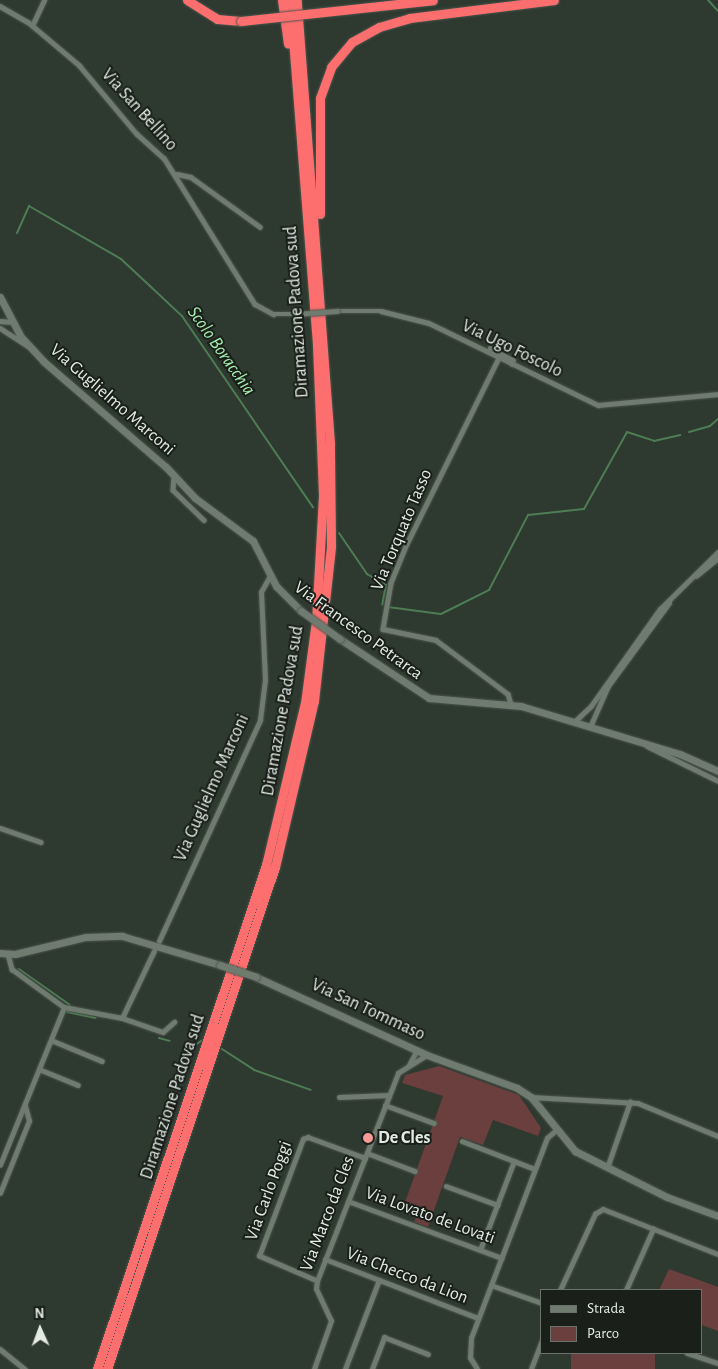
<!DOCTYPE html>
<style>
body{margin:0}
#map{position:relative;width:718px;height:1369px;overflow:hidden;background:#2e392f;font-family:"Alegreya Sans",sans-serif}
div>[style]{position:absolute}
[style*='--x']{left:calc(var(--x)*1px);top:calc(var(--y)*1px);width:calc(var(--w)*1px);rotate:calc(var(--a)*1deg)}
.green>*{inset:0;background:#6b3f3d;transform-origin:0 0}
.stream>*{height:2px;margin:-1px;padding:0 1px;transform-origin:1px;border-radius:1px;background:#4e7d54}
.roads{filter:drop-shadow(0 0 1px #4c554d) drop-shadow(0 0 1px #4c554d)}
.street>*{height:4.5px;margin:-2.25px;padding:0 2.25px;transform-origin:2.25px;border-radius:2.25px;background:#6f7b6f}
.secondary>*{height:7px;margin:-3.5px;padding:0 3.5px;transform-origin:3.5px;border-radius:3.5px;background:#6f7b6f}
.highway>*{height:9px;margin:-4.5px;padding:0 4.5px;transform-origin:4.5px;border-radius:4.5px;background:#fc6f6e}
.bridges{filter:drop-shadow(0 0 1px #4c554d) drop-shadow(0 0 1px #4c554d)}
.street-bridge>*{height:4.5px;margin:-2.25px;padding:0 2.25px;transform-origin:2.25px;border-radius:2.25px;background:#6f7b6f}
.secondary-bridge>*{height:7px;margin:-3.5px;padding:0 3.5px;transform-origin:3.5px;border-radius:3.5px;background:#6f7b6f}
.highway-bridge>*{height:9px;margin:-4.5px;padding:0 4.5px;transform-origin:4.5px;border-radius:4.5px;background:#fc6f6e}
.dots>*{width:14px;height:14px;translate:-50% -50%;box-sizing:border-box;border:2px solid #1a1f1a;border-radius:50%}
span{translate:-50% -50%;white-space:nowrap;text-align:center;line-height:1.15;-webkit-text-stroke:4px #1a1f1a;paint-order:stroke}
.street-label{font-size:18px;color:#e4ebe5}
.poi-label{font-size:18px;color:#e4ebe5;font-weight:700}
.left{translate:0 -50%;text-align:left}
.water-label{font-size:19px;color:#a6eeaf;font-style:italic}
.legend{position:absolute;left:540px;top:1289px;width:162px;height:65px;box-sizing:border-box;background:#1a1f1a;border:1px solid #6b716b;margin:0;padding:6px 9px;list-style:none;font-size:15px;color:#e4ebe5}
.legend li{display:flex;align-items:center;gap:10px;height:25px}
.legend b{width:25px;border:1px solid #6b716b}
.north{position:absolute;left:15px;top:1304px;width:50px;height:50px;-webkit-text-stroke:4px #1a1f1a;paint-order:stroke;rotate:358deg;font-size:14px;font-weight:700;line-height:20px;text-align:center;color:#e4ebe5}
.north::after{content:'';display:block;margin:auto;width:18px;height:22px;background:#e4ebe5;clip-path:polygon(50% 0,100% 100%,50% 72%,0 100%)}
</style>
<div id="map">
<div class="green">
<i style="clip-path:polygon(439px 1066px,519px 1095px,541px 1128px,538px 1136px,493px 1120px,483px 1145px,460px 1137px,428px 1227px,414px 1222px,416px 1217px,407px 1214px,410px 1207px,404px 1205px,443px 1096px,402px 1083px,405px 1075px)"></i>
<i style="clip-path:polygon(669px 1269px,718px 1287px,718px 1331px,702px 1325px,702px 1290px,659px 1290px)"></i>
<i style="left:571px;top:1353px;width:84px;height:17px"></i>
</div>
<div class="stream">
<i style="--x:708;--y:0;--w:15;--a:48"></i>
<i style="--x:17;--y:233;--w:30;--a:-66"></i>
<i style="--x:29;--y:206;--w:106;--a:29.9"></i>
<i style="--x:121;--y:259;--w:40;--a:43"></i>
<i style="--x:150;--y:286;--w:44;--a:43.2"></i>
<i style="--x:182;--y:316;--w:232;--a:55.6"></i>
<i style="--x:689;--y:432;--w:22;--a:-16"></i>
<i style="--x:710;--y:426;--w:11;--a:-41"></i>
<i style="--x:339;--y:533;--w:50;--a:55.7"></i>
<i style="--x:367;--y:574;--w:22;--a:30"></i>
<i style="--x:386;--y:585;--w:20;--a:101"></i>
<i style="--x:388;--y:607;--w:53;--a:7.5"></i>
<i style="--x:441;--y:614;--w:54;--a:-26.6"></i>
<i style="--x:489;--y:590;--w:85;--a:-62.5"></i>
<i style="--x:528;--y:515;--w:56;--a:-6.1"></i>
<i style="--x:584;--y:509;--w:88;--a:-60.8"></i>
<i style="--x:627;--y:432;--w:28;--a:18"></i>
<i style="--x:654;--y:441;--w:27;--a:-13"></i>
<i style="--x:19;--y:969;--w:62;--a:35.2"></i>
<i style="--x:67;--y:1012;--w:29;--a:12"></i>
<i style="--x:159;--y:1038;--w:11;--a:15"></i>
<i style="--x:190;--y:1049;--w:14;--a:-36"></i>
<i style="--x:222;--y:1049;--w:38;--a:33"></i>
<i style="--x:254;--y:1070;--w:60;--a:19.3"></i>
</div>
<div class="roads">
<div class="street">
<i style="--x:0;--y:6;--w:32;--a:30"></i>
<i style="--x:28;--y:22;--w:67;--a:40.1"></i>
<i style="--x:79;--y:65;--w:90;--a:50"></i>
<i style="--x:137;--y:134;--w:36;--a:42"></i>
<i style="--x:164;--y:158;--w:172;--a:58.1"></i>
<i style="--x:255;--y:304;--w:21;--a:29"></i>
<i style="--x:273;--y:314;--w:22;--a:0"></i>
<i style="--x:32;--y:26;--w:29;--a:-65"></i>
<i style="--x:177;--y:174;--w:14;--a:12"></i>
<i style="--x:191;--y:177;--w:85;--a:35.9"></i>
<i style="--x:337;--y:311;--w:44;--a:0"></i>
<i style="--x:381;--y:311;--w:49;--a:14"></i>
<i style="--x:429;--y:323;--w:188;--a:25.9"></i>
<i style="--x:598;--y:405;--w:121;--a:-5.2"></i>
<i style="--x:0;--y:321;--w:12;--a:5"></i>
<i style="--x:0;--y:328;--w:33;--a:33"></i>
<i style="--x:490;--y:348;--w:26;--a:28"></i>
<i style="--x:513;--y:360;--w:4;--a:104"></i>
<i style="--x:499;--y:358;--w:208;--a:116.3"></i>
<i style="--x:407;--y:544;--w:42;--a:112.3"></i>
<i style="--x:391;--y:583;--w:47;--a:99.9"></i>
<i style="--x:383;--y:629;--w:54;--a:11.7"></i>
<i style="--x:436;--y:640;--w:90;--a:36.9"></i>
<i style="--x:508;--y:694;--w:10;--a:73"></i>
<i style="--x:174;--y:475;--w:15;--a:94"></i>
<i style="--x:173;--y:490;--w:43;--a:44.1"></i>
<i style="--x:696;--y:576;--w:28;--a:-39"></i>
<i style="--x:574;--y:722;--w:23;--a:-43"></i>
<i style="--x:591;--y:706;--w:119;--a:-54.6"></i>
<i style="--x:660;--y:609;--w:81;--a:-44.5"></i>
<i style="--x:590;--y:727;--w:45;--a:-66.3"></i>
<i style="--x:608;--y:686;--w:103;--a:-53.7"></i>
<i style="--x:647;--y:746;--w:79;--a:26.2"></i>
<i style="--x:0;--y:828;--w:43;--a:18.9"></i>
<i style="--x:159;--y:941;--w:243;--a:-65.4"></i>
<i style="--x:260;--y:720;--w:40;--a:-82.9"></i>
<i style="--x:265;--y:680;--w:88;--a:-92.6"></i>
<i style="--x:261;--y:592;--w:18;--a:-61"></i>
<i style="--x:8;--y:954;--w:16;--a:75"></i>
<i style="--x:12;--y:969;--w:64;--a:36.2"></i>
<i style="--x:64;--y:1007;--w:59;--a:10.7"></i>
<i style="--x:122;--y:1018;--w:43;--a:18.9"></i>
<i style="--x:163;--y:1032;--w:15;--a:-42"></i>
<i style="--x:122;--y:1018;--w:74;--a:-64.5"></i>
<i style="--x:51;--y:1040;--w:55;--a:22.4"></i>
<i style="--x:409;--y:1065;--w:17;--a:-62"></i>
<i style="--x:39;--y:1069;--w:42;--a:22.3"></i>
<i style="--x:339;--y:1097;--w:50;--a:-2.3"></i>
<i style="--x:531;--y:1097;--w:107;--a:3.2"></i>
<i style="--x:638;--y:1103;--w:87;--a:22.4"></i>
<i style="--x:385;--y:1105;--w:52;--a:20.2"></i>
<i style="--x:462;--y:1141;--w:78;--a:21"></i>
<i style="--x:367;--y:1153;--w:51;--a:20.6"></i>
<i style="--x:0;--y:1165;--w:170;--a:-67.9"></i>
<i style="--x:607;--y:1168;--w:70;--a:-70.8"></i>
<i style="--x:446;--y:1186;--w:55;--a:20.1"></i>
<i style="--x:0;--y:1193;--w:78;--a:-68.1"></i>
<i style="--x:29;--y:1121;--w:16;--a:-105"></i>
<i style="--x:348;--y:1201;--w:164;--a:20.3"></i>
<i style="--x:480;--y:1250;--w:95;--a:-69.1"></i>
<i style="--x:325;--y:1259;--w:164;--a:21.1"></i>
<i style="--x:317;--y:1281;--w:63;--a:-156.7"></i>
<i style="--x:259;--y:1256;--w:125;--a:-69.4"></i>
<i style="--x:303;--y:1139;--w:5;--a:-22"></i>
<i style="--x:308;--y:1137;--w:61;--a:20.2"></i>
<i style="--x:491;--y:1285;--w:54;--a:19.4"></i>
<i style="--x:560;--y:1290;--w:84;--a:-65.3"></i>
<i style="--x:595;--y:1214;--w:9;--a:-32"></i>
<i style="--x:603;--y:1209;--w:123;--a:21.4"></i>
<i style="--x:626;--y:1290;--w:67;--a:-66.1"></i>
<i style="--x:0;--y:1349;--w:32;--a:39"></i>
<i style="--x:687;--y:1353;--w:33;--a:18"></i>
<i style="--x:314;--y:1369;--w:51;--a:-70.5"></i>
<i style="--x:331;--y:1321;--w:35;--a:-115"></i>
<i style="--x:316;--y:1289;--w:8;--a:-83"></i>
<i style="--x:317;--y:1281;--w:223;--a:-68.7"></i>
<i style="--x:398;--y:1073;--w:34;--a:-32"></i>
<i style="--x:345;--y:1369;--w:95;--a:-69.1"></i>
<i style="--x:372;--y:1369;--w:34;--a:-69"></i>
<i style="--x:384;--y:1337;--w:47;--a:21.1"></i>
<i style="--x:477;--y:1369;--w:13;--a:-122"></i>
<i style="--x:470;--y:1358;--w:20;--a:-87"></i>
<i style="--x:471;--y:1338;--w:214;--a:-69.2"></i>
<i style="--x:547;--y:1138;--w:11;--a:-41"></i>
<i style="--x:531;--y:1369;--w:31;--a:-69"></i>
</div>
<div class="secondary">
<i style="--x:0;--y:297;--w:45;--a:62.3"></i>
<i style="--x:21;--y:337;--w:33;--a:47"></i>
<i style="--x:43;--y:361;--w:162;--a:40.8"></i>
<i style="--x:166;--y:467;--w:42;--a:46.9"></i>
<i style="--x:195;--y:498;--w:72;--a:36.6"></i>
<i style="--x:253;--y:541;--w:51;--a:62.9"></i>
<i style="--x:276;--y:586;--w:35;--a:45"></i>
<i style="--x:340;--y:639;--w:107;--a:33.5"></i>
<i style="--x:429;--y:698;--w:92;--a:5"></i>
<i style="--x:521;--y:706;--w:166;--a:16.8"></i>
<i style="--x:680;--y:754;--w:42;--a:24.1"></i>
<i style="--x:0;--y:953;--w:15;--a:4"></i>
<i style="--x:15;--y:954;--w:73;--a:-13.5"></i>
<i style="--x:86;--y:937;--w:36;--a:-2"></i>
<i style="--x:122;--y:936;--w:102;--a:16.5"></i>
<i style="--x:256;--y:977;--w:188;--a:24.5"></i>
<i style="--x:427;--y:1055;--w:96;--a:20.1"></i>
<i style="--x:517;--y:1088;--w:17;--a:33"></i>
<i style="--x:531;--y:1097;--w:70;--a:50.8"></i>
<i style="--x:575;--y:1151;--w:103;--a:26.6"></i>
<i style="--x:667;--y:1197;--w:54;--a:20.4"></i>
</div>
<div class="highway">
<i style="--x:187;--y:0;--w:36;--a:32"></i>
<i style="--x:217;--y:19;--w:24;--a:5"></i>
<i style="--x:282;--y:0;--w:44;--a:82.2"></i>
<i style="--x:320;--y:214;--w:116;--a:-90"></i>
<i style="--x:320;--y:98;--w:33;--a:-70"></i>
<i style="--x:331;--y:67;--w:33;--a:-50"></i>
<i style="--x:352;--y:42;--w:31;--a:-29"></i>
<i style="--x:379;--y:27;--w:32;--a:-16"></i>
<i style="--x:410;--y:18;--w:145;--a:-7.1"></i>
<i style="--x:97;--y:1369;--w:532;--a:-71.46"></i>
<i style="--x:266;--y:865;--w:167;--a:-76.5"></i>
<i style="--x:305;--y:703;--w:83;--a:-82.4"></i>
<i style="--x:316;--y:621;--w:127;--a:-86.8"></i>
<i style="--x:323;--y:494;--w:150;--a:-92.3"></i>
<i style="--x:317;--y:344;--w:345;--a:-94.5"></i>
<i style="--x:107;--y:1369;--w:529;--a:-71.5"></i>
<i style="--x:275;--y:867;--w:171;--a:-76.8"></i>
<i style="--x:314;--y:701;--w:156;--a:-83.7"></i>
<i style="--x:331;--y:546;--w:103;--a:-90.6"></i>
<i style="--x:330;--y:443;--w:444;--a:-94.3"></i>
</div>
</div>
<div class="bridges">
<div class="street-bridge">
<i style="--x:295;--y:314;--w:42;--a:-4.1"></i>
</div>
<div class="secondary-bridge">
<i style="--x:301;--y:611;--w:48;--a:35.7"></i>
<i style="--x:220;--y:965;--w:38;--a:18"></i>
</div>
<div class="highway-bridge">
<i style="--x:241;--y:21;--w:193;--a:-6.2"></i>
</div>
</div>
<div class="dots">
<i style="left:368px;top:1138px;background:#f59b97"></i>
</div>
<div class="street-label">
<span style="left:139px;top:110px;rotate:48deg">Via San Bellino</span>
<span style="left:297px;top:312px;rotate:-94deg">Diramazione Padova sud</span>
<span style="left:512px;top:349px;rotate:26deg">Via Ugo Foscolo</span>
<span style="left:112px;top:400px;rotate:41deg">Via Guglielmo Marconi</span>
<span style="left:402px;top:530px;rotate:-67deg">Via Torquato Tasso</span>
<span style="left:358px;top:631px;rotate:36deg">Via Francesco Petrarca</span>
<span style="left:283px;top:711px;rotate:-80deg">Diramazione Padova sud</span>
<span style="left:212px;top:788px;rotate:-66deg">Via Guglielmo Marconi</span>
<span style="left:368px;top:1010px;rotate:25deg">Via San Tommaso</span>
<span style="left:173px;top:1097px;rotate:-72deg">Diramazione Padova sud</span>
<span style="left:269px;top:1191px;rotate:-70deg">Via Carlo Poggi</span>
<span style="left:328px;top:1214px;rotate:-69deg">Via Marco da Cles</span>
<span style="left:430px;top:1216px;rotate:20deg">Via Lovato de Lovati</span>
<span style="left:407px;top:1276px;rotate:21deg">Via Checco da Lion</span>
</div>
<div class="poi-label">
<span class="left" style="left:378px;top:1138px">De Cles</span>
</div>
<div class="water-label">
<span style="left:221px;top:351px;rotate:55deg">Scolo Boracchia</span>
</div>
<ul class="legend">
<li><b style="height:6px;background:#6f7b6f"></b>Strada</li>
<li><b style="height:14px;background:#6b3f3d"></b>Parco</li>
</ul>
<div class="north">N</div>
</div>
